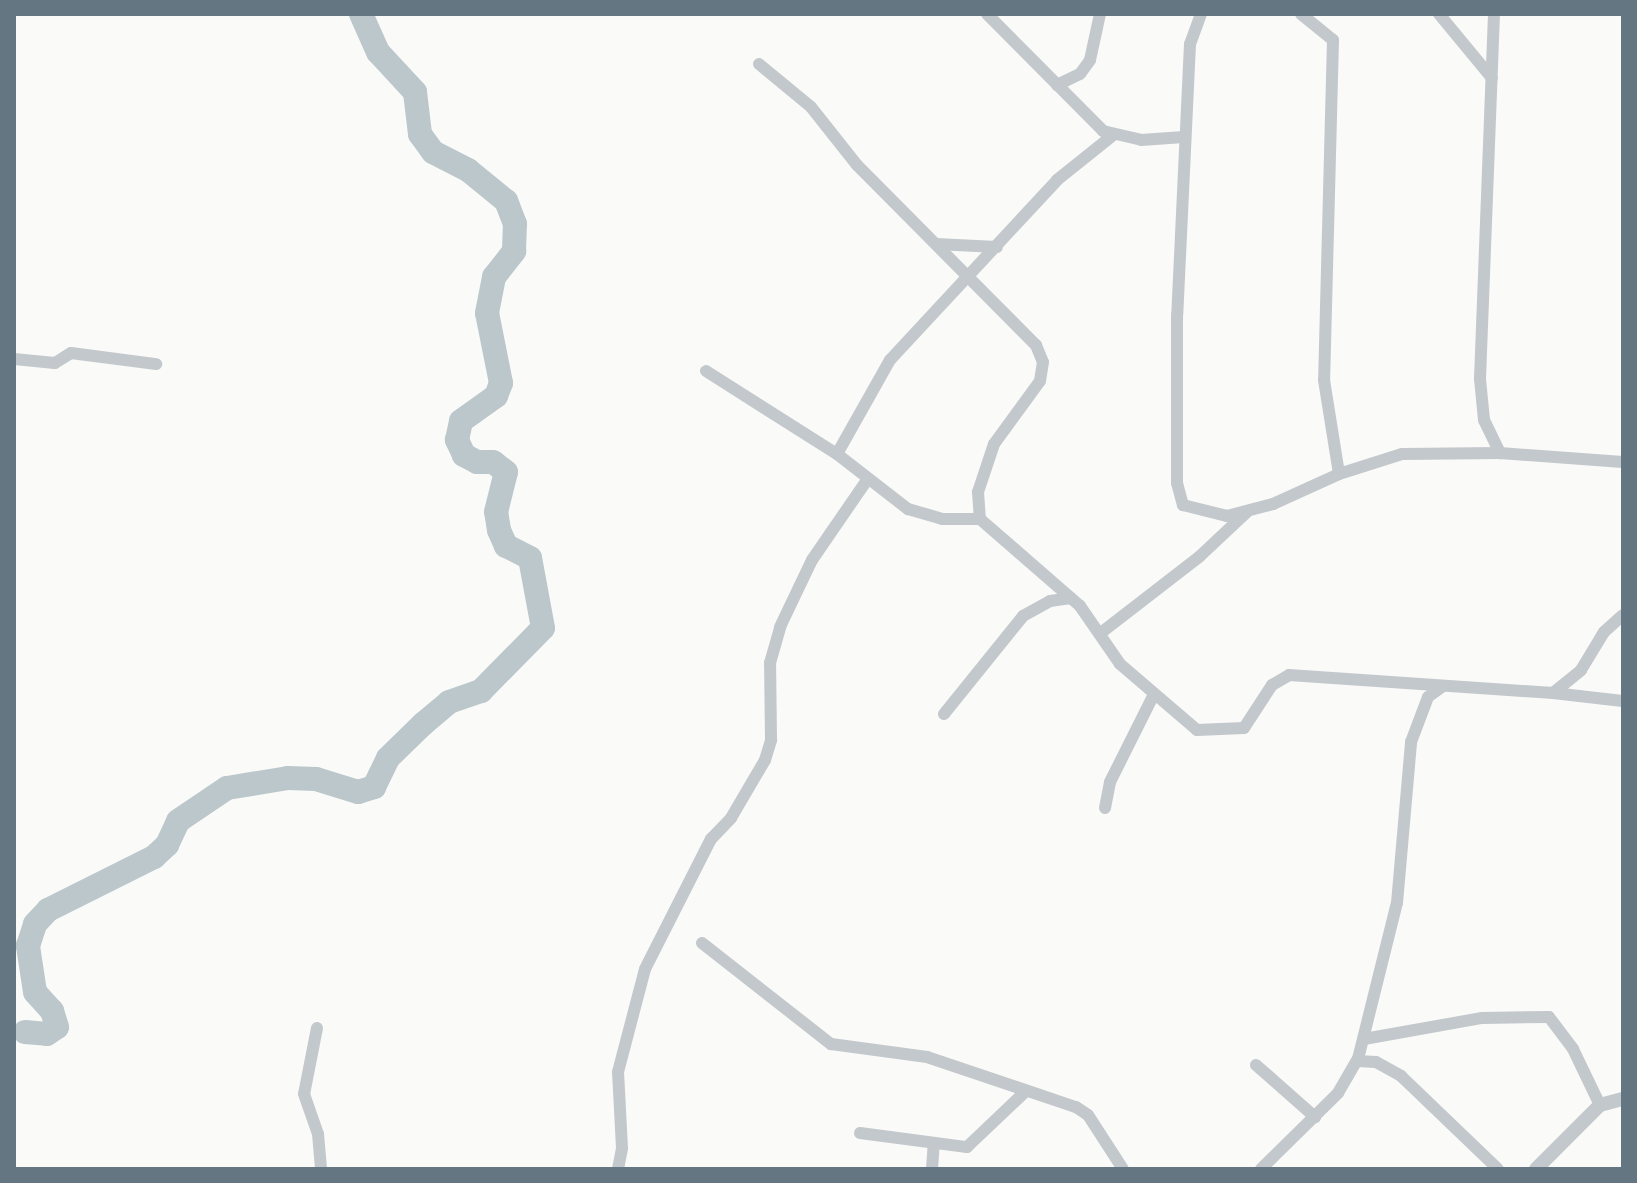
<!DOCTYPE html>
<style>
body{margin:0}
#map{position:relative;width:1637px;height:1183px;overflow:hidden;background:#fafaf8;font-family:Inter,sans-serif}
div>[style]{position:absolute}
[style*='--x']{left:calc(var(--x)*1px);top:calc(var(--y)*1px);width:calc(var(--w)*1px);rotate:calc(var(--a)*1deg)}
.stream>*{height:4px;margin:-2px;padding:0 2px;transform-origin:2px;border-radius:2px;background:#bbc7cb}
.river>*{height:24px;margin:-12px;padding:0 12px;transform-origin:12px;border-radius:12px;background:#bbc7cb}
.minor>*{height:12px;margin:-6px;padding:0 6px;transform-origin:6px;border-radius:6px;background:#c3c8cc}
.tertiary>*{height:14px;margin:-7px;padding:0 7px;transform-origin:7px;border-radius:7px;background:#c3c8cc}
span{translate:-50% -50%;white-space:nowrap;text-align:center;line-height:1.15;-webkit-text-stroke:8px #fff;paint-order:stroke}
.frame{position:absolute;inset:0;border:16px solid #657683;pointer-events:none}
</style>
<div id="map">
<div class="stream">
<i style="--x:14;--y:1031;--w:11;--a:5"></i>
</div>
<div class="river">
<i style="--x:25;--y:1032;--w:22;--a:5"></i>
<i style="--x:47;--y:1034;--w:12;--a:-35"></i>
<i style="--x:57;--y:1027;--w:17;--a:-107"></i>
<i style="--x:52;--y:1011;--w:25;--a:-132"></i>
<i style="--x:35;--y:992;--w:47;--a:-98.7"></i>
<i style="--x:28;--y:946;--w:23;--a:-72"></i>
<i style="--x:35;--y:924;--w:19;--a:-47"></i>
<i style="--x:48;--y:910;--w:119;--a:-26.6"></i>
<i style="--x:154;--y:857;--w:18;--a:-43"></i>
<i style="--x:167;--y:845;--w:26;--a:-65"></i>
<i style="--x:178;--y:821;--w:59;--a:-34"></i>
<i style="--x:227;--y:788;--w:62;--a:-9.3"></i>
<i style="--x:288;--y:778;--w:28;--a:2"></i>
<i style="--x:316;--y:779;--w:44;--a:17.2"></i>
<i style="--x:358;--y:792;--w:17;--a:-17"></i>
<i style="--x:374;--y:787;--w:32;--a:-64"></i>
<i style="--x:388;--y:758;--w:49;--a:-44.2"></i>
<i style="--x:423;--y:724;--w:34;--a:-40"></i>
<i style="--x:449;--y:702;--w:34;--a:-19"></i>
<i style="--x:481;--y:691;--w:88;--a:-45.5"></i>
<i style="--x:543;--y:628;--w:71;--a:-100.5"></i>
<i style="--x:530;--y:558;--w:27;--a:-153"></i>
<i style="--x:506;--y:546;--w:17;--a:-114"></i>
<i style="--x:499;--y:530;--w:18;--a:-99"></i>
<i style="--x:496;--y:512;--w:41;--a:-76"></i>
<i style="--x:506;--y:472;--w:16;--a:-142"></i>
<i style="--x:493;--y:462;--w:16;--a:180"></i>
<i style="--x:477;--y:462;--w:15;--a:-152"></i>
<i style="--x:464;--y:455;--w:17;--a:-115"></i>
<i style="--x:457;--y:440;--w:19;--a:-78"></i>
<i style="--x:461;--y:421;--w:43;--a:-35.5"></i>
<i style="--x:496;--y:396;--w:14;--a:-69"></i>
<i style="--x:501;--y:383;--w:71;--a:-101.3"></i>
<i style="--x:487;--y:313;--w:37;--a:-79"></i>
<i style="--x:494;--y:277;--w:33;--a:-52"></i>
<i style="--x:514;--y:251;--w:27;--a:-88"></i>
<i style="--x:515;--y:224;--w:25;--a:-111"></i>
<i style="--x:506;--y:201;--w:49;--a:-140.8"></i>
<i style="--x:468;--y:170;--w:39;--a:-153"></i>
<i style="--x:433;--y:152;--w:22;--a:-126"></i>
<i style="--x:420;--y:134;--w:42;--a:-96.8"></i>
<i style="--x:415;--y:92;--w:54;--a:-132.8"></i>
<i style="--x:378;--y:52;--w:42;--a:-114.1"></i>
</div>
<div class="minor">
<i style="--x:987;--y:14;--w:165;--a:45.2"></i>
<i style="--x:1103;--y:131;--w:39;--a:13"></i>
<i style="--x:1141;--y:140;--w:43;--a:-4"></i>
<i style="--x:1201;--y:14;--w:32;--a:110"></i>
<i style="--x:1190;--y:44;--w:271;--a:92.7"></i>
<i style="--x:1177;--y:315;--w:168;--a:90"></i>
<i style="--x:1177;--y:483;--w:23;--a:75"></i>
<i style="--x:1183;--y:505;--w:45;--a:14"></i>
<i style="--x:1227;--y:516;--w:48;--a:-14.6"></i>
<i style="--x:1273;--y:504;--w:72;--a:-24.4"></i>
<i style="--x:1339;--y:474;--w:66;--a:-17.6"></i>
<i style="--x:1402;--y:454;--w:98;--a:-0.6"></i>
<i style="--x:1500;--y:453;--w:123;--a:4.2"></i>
<i style="--x:1301;--y:14;--w:41;--a:39.1"></i>
<i style="--x:1333;--y:40;--w:340;--a:91.5"></i>
<i style="--x:1324;--y:380;--w:95;--a:80.9"></i>
<i style="--x:1439;--y:14;--w:83;--a:50.4"></i>
<i style="--x:1494;--y:14;--w:365;--a:92.2"></i>
<i style="--x:1480;--y:379;--w:41;--a:84.4"></i>
<i style="--x:1484;--y:420;--w:37;--a:64"></i>
<i style="--x:759;--y:64;--w:67;--a:39.6"></i>
<i style="--x:811;--y:107;--w:74;--a:51.6"></i>
<i style="--x:857;--y:165;--w:254;--a:45.2"></i>
<i style="--x:1036;--y:345;--w:18;--a:68"></i>
<i style="--x:1043;--y:362;--w:19;--a:99"></i>
<i style="--x:1040;--y:381;--w:78;--a:126.1"></i>
<i style="--x:994;--y:444;--w:51;--a:108.4"></i>
<i style="--x:978;--y:492;--w:27;--a:86"></i>
<i style="--x:980;--y:519;--w:133;--a:41"></i>
<i style="--x:1080;--y:606;--w:70;--a:55.4"></i>
<i style="--x:1120;--y:664;--w:101;--a:40.6"></i>
<i style="--x:1197;--y:730;--w:47;--a:-2.4"></i>
<i style="--x:1244;--y:728;--w:51;--a:-56.9"></i>
<i style="--x:1272;--y:685;--w:20;--a:-30"></i>
<i style="--x:1289;--y:675;--w:265;--a:3.9"></i>
<i style="--x:1553;--y:693;--w:36;--a:-39"></i>
<i style="--x:1581;--y:670;--w:44;--a:-58.8"></i>
<i style="--x:1604;--y:632;--w:25;--a:-42"></i>
<i style="--x:1057;--y:85;--w:25;--a:-26"></i>
<i style="--x:1080;--y:74;--w:17;--a:-54"></i>
<i style="--x:1090;--y:60;--w:47;--a:-77.7"></i>
<i style="--x:936;--y:244;--w:61;--a:2.8"></i>
<i style="--x:14;--y:359;--w:41;--a:5.6"></i>
<i style="--x:55;--y:363;--w:19;--a:-32"></i>
<i style="--x:71;--y:353;--w:86;--a:7.4"></i>
<i style="--x:706;--y:371;--w:155;--a:32.4"></i>
<i style="--x:837;--y:454;--w:90;--a:37.8"></i>
<i style="--x:908;--y:509;--w:35;--a:16"></i>
<i style="--x:942;--y:519;--w:38;--a:0"></i>
<i style="--x:837;--y:454;--w:108;--a:-60.6"></i>
<i style="--x:890;--y:360;--w:246;--a:-47.1"></i>
<i style="--x:1057;--y:180;--w:70;--a:-38.7"></i>
<i style="--x:1102;--y:632;--w:123;--a:-37.7"></i>
<i style="--x:1199;--y:557;--w:67;--a:-43.2"></i>
<i style="--x:1553;--y:693;--w:70;--a:6.5"></i>
<i style="--x:944;--y:714;--w:126;--a:-51.1"></i>
<i style="--x:1023;--y:616;--w:31;--a:-29"></i>
<i style="--x:1050;--y:601;--w:21;--a:-8"></i>
<i style="--x:1105;--y:808;--w:26;--a:-79"></i>
<i style="--x:1110;--y:782;--w:98;--a:-63.4"></i>
<i style="--x:702;--y:943;--w:164;--a:38.1"></i>
<i style="--x:831;--y:1044;--w:97;--a:7.7"></i>
<i style="--x:927;--y:1057;--w:157;--a:18.6"></i>
<i style="--x:1076;--y:1107;--w:14;--a:34"></i>
<i style="--x:1088;--y:1115;--w:64;--a:57.1"></i>
<i style="--x:317;--y:1028;--w:67;--a:101.1"></i>
<i style="--x:304;--y:1094;--w:42;--a:70.7"></i>
<i style="--x:318;--y:1134;--w:35;--a:85"></i>
<i style="--x:1364;--y:1039;--w:120;--a:-10.1"></i>
<i style="--x:1482;--y:1018;--w:67;--a:-0.9"></i>
<i style="--x:1549;--y:1017;--w:40;--a:53"></i>
<i style="--x:1573;--y:1049;--w:62;--a:64.3"></i>
<i style="--x:1357;--y:1061;--w:19;--a:3"></i>
<i style="--x:1376;--y:1062;--w:29;--a:29"></i>
<i style="--x:1401;--y:1076;--w:134;--a:43.8"></i>
<i style="--x:1256;--y:1065;--w:79;--a:41.4"></i>
<i style="--x:860;--y:1133;--w:108;--a:7.5"></i>
<i style="--x:967;--y:1147;--w:80;--a:-43.5"></i>
<i style="--x:618;--y:1169;--w:21;--a:-79"></i>
<i style="--x:622;--y:1148;--w:76;--a:-93"></i>
<i style="--x:618;--y:1072;--w:106;--a:-75.3"></i>
<i style="--x:645;--y:969;--w:146;--a:-63.1"></i>
<i style="--x:711;--y:839;--w:29;--a:-46"></i>
<i style="--x:731;--y:818;--w:67;--a:-59.6"></i>
<i style="--x:765;--y:760;--w:21;--a:-73"></i>
<i style="--x:771;--y:740;--w:77;--a:-90.7"></i>
<i style="--x:770;--y:663;--w:37;--a:-74"></i>
<i style="--x:780;--y:627;--w:74;--a:-64.5"></i>
<i style="--x:812;--y:560;--w:97;--a:-55.5"></i>
<i style="--x:932;--y:1169;--w:26;--a:-86"></i>
<i style="--x:1261;--y:1169;--w:108;--a:-44.6"></i>
<i style="--x:1338;--y:1093;--w:39;--a:-60"></i>
<i style="--x:1358;--y:1059;--w:161;--a:-76"></i>
<i style="--x:1397;--y:903;--w:162;--a:-85"></i>
<i style="--x:1411;--y:742;--w:48;--a:-69.3"></i>
<i style="--x:1428;--y:697;--w:17;--a:-36"></i>
</div>
<div class="tertiary">
<i style="--x:1536;--y:1169;--w:91;--a:-45"></i>
<i style="--x:1600;--y:1105;--w:24;--a:-15"></i>
</div>
<div class="frame"></div>
</div>
